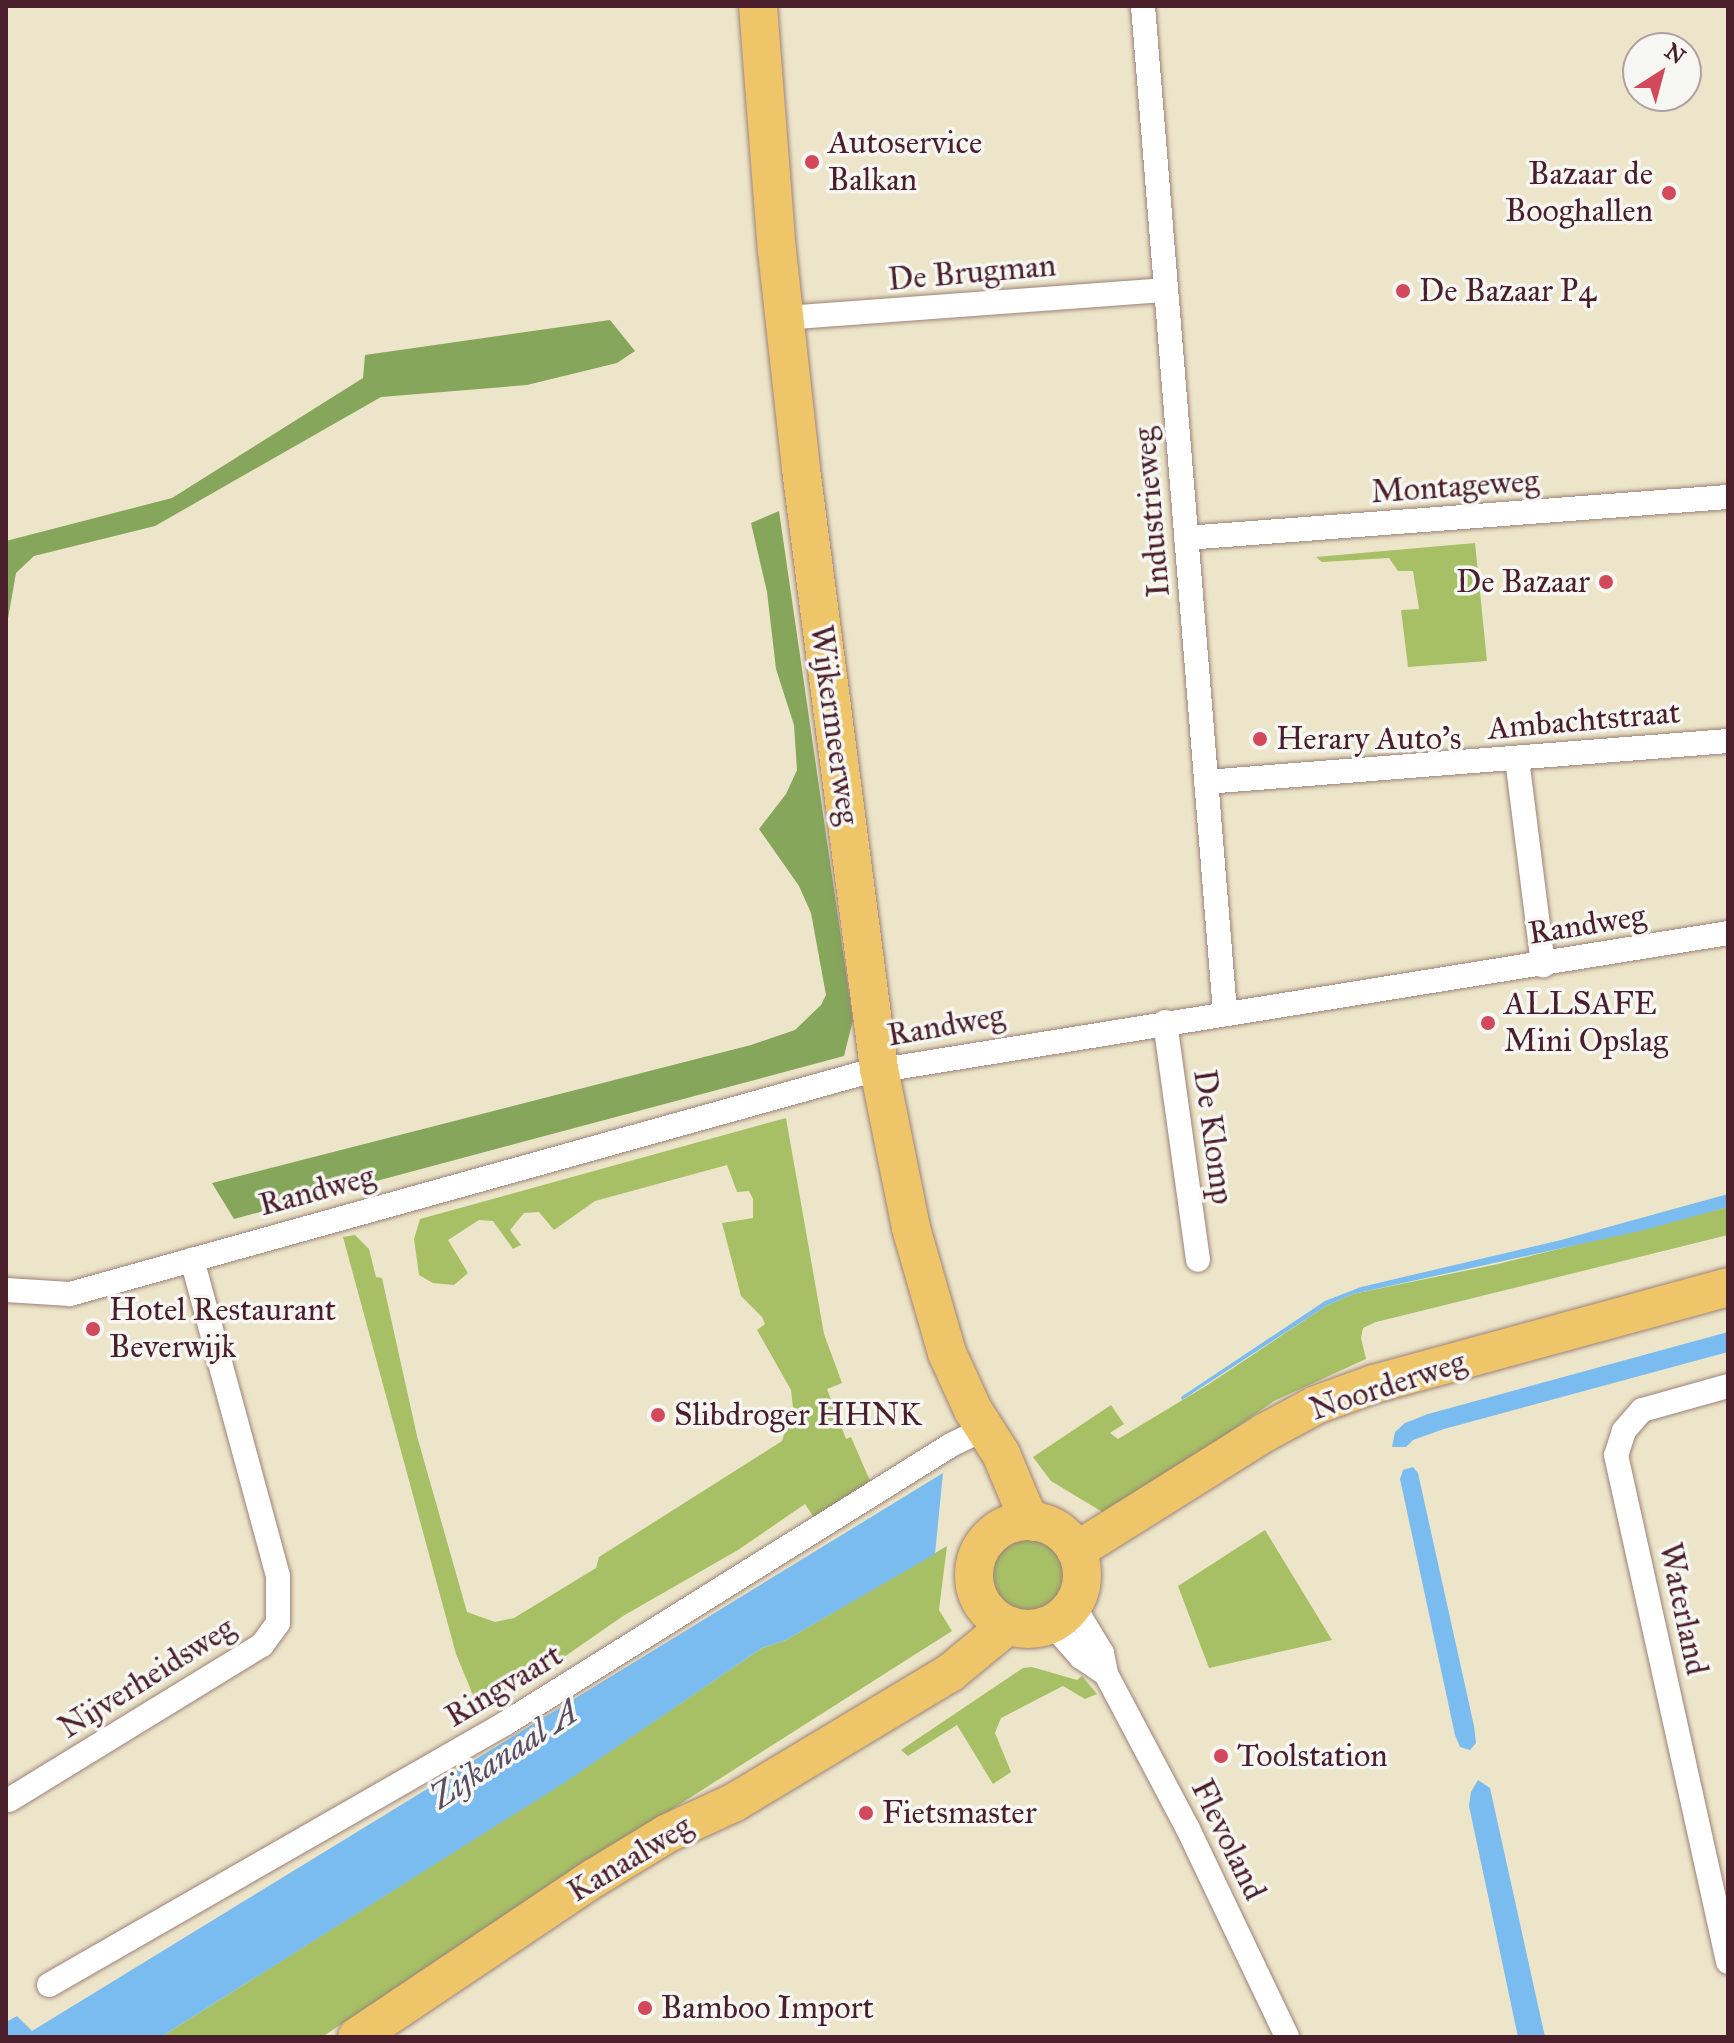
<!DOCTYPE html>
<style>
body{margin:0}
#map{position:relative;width:1734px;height:2043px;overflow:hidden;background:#ede5c9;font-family:"IM FELL Great Primer",serif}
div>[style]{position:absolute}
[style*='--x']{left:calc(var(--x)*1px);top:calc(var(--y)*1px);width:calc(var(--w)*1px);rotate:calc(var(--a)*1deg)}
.green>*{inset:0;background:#a7c066}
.round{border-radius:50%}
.forest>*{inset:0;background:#85a65b}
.water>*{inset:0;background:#7bbcf0}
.roads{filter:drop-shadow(0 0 2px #9c827a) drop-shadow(0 0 2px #9c827a)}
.minor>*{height:24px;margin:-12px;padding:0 12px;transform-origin:12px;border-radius:12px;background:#fff}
.primary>*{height:38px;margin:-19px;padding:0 19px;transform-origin:19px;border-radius:19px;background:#eec569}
.primary>.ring{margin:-19px;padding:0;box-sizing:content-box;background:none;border:38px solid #eec569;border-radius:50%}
.dots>*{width:22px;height:22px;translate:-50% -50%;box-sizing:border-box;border:4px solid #f6f6f2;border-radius:50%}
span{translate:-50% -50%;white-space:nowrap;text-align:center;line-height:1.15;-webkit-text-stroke:7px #f6f6f2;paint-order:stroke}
.poi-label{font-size:32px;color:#4a1f2b}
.left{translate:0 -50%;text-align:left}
.right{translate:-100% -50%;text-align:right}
.street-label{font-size:32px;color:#4a1f2b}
.water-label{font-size:34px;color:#594e66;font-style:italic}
.frame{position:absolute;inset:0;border:8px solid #4a1f2b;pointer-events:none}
.north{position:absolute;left:1622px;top:32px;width:80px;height:80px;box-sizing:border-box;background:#f6f6f2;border:2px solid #b1a0a2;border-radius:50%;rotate:36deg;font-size:22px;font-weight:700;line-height:32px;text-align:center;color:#4a1f2b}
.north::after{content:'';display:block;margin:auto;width:28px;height:36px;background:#d1495b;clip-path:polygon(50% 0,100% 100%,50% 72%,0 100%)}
</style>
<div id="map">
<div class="green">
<i style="clip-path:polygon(1475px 543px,1487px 661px,1408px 667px,1401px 610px,1419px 609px,1413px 571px,1398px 571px,1389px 558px,1322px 562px,1316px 557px)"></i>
<i style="clip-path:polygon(786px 1118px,824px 1334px,842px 1383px,827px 1389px,846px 1439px,851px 1437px,874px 1490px,821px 1517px,813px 1516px,805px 1504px,738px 1550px,623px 1616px,554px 1664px,550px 1660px,484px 1704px,475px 1700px,456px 1654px,343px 1237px,355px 1235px,369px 1249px,376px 1277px,382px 1278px,417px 1436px,467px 1612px,495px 1622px,514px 1618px,596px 1568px,599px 1557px,782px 1441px,793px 1407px,791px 1390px,757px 1330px,765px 1324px,762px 1317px,741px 1296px,722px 1223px,753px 1218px,753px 1199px,749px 1191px,737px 1192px,727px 1165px,595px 1201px,554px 1230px,539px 1212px,524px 1213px,510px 1230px,521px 1245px,513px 1249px,493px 1221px,479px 1220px,448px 1240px,468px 1273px,454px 1285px,433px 1283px,419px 1275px,414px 1239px,420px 1219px)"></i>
<i style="clip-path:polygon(1728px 1207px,1728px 1235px,1376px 1322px,1363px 1328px,1361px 1338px,1366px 1359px,1274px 1401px,1109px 1516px,1051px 1481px,1033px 1457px,1111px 1405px,1124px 1424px,1110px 1433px,1118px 1439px,1209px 1384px,1326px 1306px,1353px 1294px,1498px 1264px)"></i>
<i style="clip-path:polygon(1265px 1530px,1332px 1640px,1209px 1668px,1178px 1586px)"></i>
<i class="round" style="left:991px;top:1536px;width:74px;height:74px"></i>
<i style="clip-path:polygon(947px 1546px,939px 1610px,952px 1631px,482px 1930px,322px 2037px,161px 2037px,563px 1783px,762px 1648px,786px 1640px)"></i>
<i style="clip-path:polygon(1032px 1667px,1077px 1680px,1082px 1676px,1097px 1694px,1085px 1699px,1063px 1686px,1001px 1718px,995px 1733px,1011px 1772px,993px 1784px,957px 1725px,908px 1756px,901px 1750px,1023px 1668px)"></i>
</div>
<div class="forest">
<i style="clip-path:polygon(610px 320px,635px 351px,617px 363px,527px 385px,381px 397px,155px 526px,34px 556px,16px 573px,6px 630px,6px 541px,172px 498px,363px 378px,365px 355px)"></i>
<i style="clip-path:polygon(779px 511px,853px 1020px,844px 1056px,234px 1219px,212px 1183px,751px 1045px,795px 1030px,821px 1005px,826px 995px,811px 913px,799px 886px,759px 829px,786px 794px,797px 770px,794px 725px,776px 669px,767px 592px,751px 523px)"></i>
</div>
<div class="water">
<i style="clip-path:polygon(1728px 1194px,1728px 1207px,1644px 1230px,1353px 1294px,1326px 1306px,1182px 1400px,1181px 1397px,1325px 1301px,1361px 1287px,1561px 1240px)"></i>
<i style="clip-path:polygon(1728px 1332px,1728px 1352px,1444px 1429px,1413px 1440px,1406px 1447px,1392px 1447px,1395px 1432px,1405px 1423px,1428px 1414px)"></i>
<i style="clip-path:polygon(1413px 1467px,1418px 1473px,1474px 1726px,1476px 1743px,1470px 1750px,1460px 1747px,1455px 1735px,1400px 1479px,1403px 1470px)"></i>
<i style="clip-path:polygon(943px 1473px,935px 1554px,786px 1640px,762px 1648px,564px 1783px,161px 2037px,6px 2037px,6px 2022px,17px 2016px,32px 2031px)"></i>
<i style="clip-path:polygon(1478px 1780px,1490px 1788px,1545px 2037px,1518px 2037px,1469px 1806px,1471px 1792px)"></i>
</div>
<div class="roads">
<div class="minor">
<i style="--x:1143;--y:6;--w:1009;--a:85.34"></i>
<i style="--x:784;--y:318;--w:382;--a:-4.2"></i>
<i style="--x:1186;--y:538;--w:544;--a:-4.33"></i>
<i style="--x:1517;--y:759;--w:208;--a:82.8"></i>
<i style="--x:1206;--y:782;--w:524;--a:-4.49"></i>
<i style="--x:1165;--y:1022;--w:240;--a:82.1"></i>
<i style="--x:6;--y:1290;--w:64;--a:3.6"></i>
<i style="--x:70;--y:1294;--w:823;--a:-15.57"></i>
<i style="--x:863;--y:1073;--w:876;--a:-9.19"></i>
<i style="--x:1728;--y:1386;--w:89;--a:164.4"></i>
<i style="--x:1642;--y:1410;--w:28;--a:131"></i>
<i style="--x:1624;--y:1431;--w:25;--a:108"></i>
<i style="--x:1616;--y:1455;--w:519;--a:77.54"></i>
<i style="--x:1073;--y:1605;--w:56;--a:58.9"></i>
<i style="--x:1102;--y:1653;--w:21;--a:79"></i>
<i style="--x:1106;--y:1674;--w:175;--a:62.1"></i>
<i style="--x:1188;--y:1829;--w:230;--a:64.5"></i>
<i style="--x:1052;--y:1624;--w:44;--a:48.7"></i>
<i style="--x:1081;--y:1657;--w:30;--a:34"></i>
<i style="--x:9;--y:1800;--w:297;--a:-31.5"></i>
<i style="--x:262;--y:1645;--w:27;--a:-54"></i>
<i style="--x:278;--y:1623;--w:47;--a:-90"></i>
<i style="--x:278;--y:1576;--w:328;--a:-105.2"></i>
<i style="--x:49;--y:1985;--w:527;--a:-29.83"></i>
<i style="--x:506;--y:1723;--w:525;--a:-31.99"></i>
<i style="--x:951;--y:1445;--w:37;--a:-26"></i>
</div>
<div class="primary">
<i style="--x:758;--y:6;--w:246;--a:85.6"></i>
<i style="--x:777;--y:251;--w:219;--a:83.7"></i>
<i style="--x:801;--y:469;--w:605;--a:82.59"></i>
<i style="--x:879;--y:1069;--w:162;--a:78.6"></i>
<i style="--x:911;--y:1228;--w:130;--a:73.9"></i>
<i style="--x:947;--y:1353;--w:63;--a:65.5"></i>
<i style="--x:973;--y:1410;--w:52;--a:57.5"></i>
<i style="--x:1001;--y:1454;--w:62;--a:67.2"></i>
<i style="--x:1025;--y:1511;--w:14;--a:51"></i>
<i class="ring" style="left:974px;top:1521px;width:70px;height:70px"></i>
<i style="--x:1076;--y:1551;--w:222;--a:-32.1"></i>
<i style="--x:1264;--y:1433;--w:59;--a:-28.3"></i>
<i style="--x:1316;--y:1405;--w:62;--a:-19.9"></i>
<i style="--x:1374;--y:1384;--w:367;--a:-15.3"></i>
<i style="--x:357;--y:2037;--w:285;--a:-33.9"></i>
<i style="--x:594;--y:1878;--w:87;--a:-31.3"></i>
<i style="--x:668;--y:1833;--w:74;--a:-24.8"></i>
<i style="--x:735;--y:1802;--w:251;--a:-31"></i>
<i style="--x:950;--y:1673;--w:75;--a:-39.6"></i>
</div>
</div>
<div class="dots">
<i style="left:812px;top:162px;background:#d1495b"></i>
<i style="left:1669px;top:193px;background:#d1495b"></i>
<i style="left:1403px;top:291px;background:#d1495b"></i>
<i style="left:1606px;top:582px;background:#d1495b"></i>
<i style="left:1260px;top:739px;background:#d1495b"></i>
<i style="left:1488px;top:1023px;background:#d1495b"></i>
<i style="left:93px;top:1329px;background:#d1495b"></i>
<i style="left:658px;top:1415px;background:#d1495b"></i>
<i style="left:1221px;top:1756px;background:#d1495b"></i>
<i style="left:866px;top:1813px;background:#d1495b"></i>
<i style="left:645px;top:2008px;background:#d1495b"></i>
</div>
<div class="poi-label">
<span class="left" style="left:828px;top:162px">Autoservice<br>Balkan</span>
<span class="right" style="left:1653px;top:193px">Bazaar de<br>Booghallen</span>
<span class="left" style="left:1419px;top:291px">De Bazaar P4</span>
<span class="right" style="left:1590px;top:582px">De Bazaar</span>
<span class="left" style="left:1276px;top:739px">Herary Auto's</span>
<span class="left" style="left:1504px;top:1023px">ALLSAFE<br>Mini Opslag</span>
<span class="left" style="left:109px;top:1329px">Hotel Restaurant<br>Beverwijk</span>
<span class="left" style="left:674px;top:1415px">Slibdroger HHNK</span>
<span class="left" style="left:1237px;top:1756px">Toolstation</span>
<span class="left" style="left:882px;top:1813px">Fietsmaster</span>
<span class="left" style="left:661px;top:2008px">Bamboo Import</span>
</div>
<div class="street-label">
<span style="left:972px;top:273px;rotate:-5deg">De Brugman</span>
<span style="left:1455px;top:487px;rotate:-4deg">Montageweg</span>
<span style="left:1152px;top:512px;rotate:-95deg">Industrieweg</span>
<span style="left:1584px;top:721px;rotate:-5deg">Ambachtstraat</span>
<span style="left:834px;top:725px;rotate:82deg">Wijkermeerweg</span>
<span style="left:1587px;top:925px;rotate:-9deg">Randweg</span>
<span style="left:946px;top:1026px;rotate:-10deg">Randweg</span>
<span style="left:1213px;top:1137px;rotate:82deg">De Klomp</span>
<span style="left:317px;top:1191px;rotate:-15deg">Randweg</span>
<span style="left:1388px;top:1386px;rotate:-18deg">Noorderweg</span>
<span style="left:1683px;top:1609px;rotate:78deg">Waterland</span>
<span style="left:147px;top:1678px;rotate:-32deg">Nijverheidsweg</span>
<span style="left:504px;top:1686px;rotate:-31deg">Ringvaart</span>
<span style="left:1228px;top:1840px;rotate:64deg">Flevoland</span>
<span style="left:630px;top:1859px;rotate:-31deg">Kanaalweg</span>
</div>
<div class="water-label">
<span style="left:504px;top:1754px;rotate:-33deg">Zijkanaal A</span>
</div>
<div class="frame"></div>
<div class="north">N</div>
</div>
